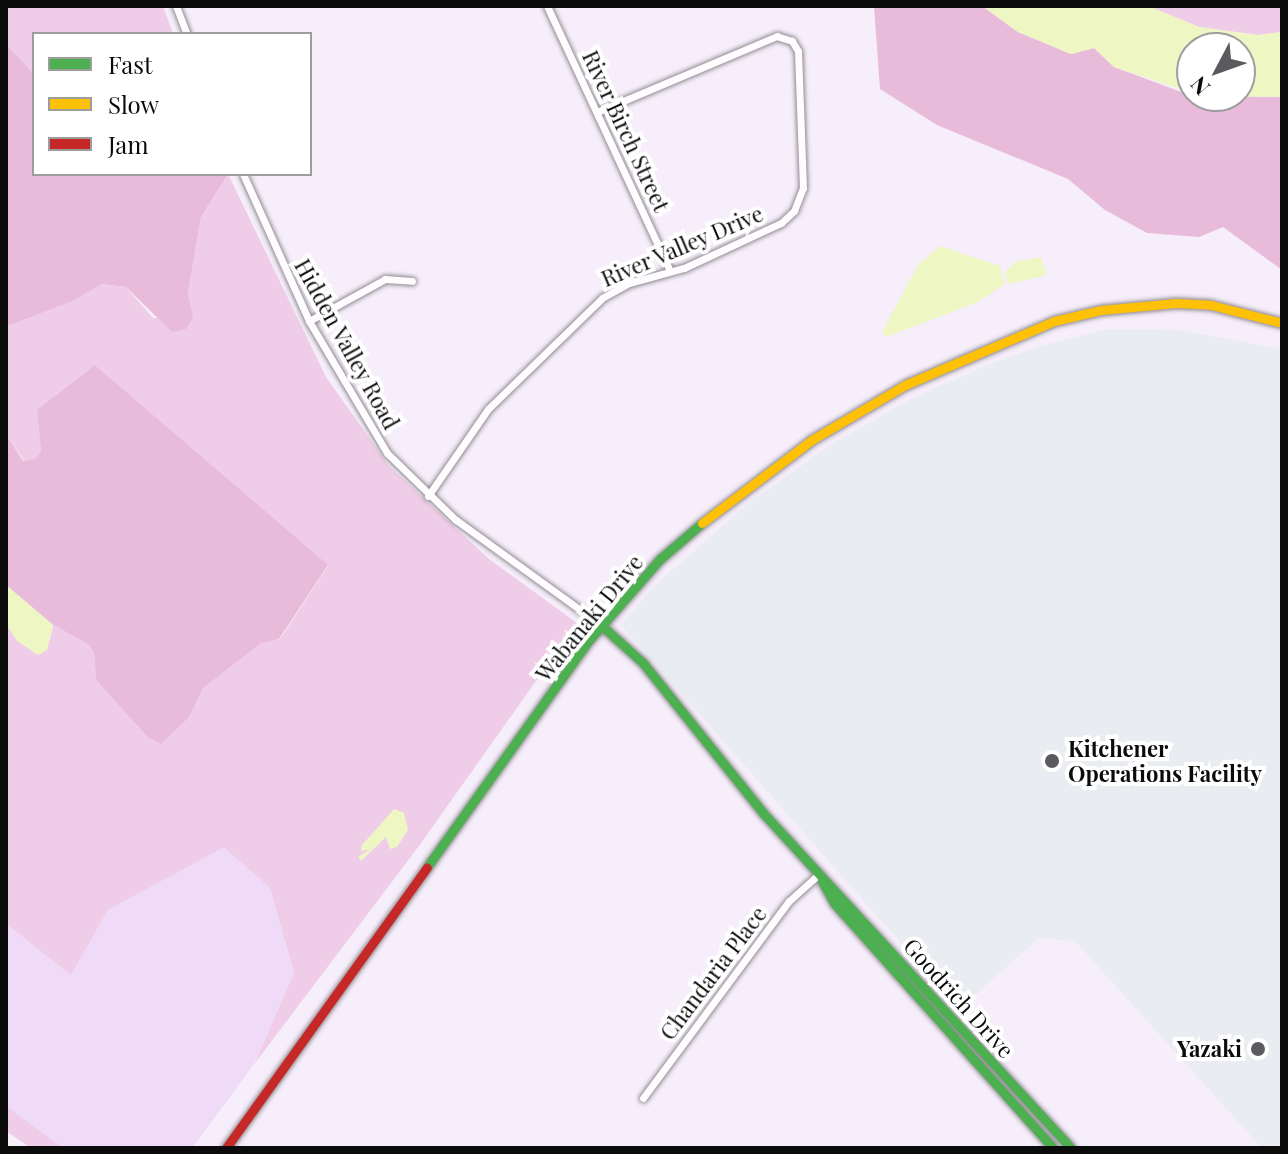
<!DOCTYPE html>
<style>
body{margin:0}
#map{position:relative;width:1288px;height:1154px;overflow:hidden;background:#f6eefa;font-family:"Playfair Display",serif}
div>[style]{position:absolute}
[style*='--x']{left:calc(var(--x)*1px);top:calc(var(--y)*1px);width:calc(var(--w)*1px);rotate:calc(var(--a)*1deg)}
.industrial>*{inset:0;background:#e9ecf0}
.farmland>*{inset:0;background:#efdaf8}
.green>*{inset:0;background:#efcde8}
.forest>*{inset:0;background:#e8bbda}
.water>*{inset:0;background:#eef6c3}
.roads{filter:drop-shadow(0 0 2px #918d93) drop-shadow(0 0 2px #918d93)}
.street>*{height:7px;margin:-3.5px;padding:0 3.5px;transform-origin:3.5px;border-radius:3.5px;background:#fefcfe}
.fast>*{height:9px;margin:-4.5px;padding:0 4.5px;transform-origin:4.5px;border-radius:4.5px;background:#4caf50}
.slow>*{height:9px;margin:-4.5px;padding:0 4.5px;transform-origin:4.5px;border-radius:4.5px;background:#ffc107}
.jam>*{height:9px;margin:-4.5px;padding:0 4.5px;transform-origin:4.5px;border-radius:4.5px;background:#c62828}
.dots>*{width:22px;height:22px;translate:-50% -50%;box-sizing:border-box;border:4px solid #fff;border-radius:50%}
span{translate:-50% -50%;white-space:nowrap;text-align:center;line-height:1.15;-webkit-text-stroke:8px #fff;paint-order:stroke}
.street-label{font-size:22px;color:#0b0b0b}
.poi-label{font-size:22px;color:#0b0b0b;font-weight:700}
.left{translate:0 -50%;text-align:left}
.right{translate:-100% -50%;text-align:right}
.frame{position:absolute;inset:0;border:8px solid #0b0b0b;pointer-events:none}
.legend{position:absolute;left:32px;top:32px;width:280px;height:144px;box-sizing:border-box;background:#fff;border:2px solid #9d9d9d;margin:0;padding:10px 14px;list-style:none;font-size:24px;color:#0b0b0b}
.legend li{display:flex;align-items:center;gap:16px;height:40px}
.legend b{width:40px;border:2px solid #9d9d9d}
.north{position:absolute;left:1176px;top:32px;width:80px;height:80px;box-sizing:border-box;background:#fff;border:2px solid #9d9d9d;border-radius:50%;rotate:229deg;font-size:22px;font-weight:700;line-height:32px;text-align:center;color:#0b0b0b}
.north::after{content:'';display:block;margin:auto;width:28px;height:36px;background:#5d5a5f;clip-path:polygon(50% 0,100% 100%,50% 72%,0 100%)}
</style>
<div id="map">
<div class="industrial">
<i style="clip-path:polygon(1108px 329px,1179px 330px,1282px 349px,1282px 1148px,1262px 1148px,1075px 941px,1039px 938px,959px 1009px,621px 625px,654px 586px,750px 502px,829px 446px,912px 398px,983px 367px,1040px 346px)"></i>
</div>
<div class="farmland">
<i style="clip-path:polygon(224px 846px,270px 888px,294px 974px,255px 1063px,192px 1148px,63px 1148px,6px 1106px,6px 924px,71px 975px,108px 910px)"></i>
</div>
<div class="green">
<i style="clip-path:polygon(163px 6px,173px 34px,34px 34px,34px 74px,6px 44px,7px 6px)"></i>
<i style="clip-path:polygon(1148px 6px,1282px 6px,1282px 32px,1258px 35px,1199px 27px)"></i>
<i style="clip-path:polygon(228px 174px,326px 377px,389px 466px,489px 559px,577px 623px,419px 846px,255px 1063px,294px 973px,270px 888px,224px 847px,108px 910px,71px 975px,6px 924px,6px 624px,17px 637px,50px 640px,53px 625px,88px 644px,94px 653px,96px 680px,116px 699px,189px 717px,202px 688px,260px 644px,280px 639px,328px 566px,95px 365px,38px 410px,41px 450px,35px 459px,24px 461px,6px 434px,6px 327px,75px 300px,100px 284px,126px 287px,153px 318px,192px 318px,188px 293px,201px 217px)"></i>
<i style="clip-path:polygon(6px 1106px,63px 1148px,31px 1148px,6px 1131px)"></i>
</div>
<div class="forest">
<i style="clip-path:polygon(874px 6px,982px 6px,1018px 32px,1071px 54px,1094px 48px,1114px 67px,1192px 96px,1282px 97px,1282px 270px,1223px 227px,1199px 237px,1147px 233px,1105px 210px,1068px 179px,937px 125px,880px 89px)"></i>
<i style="clip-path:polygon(6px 44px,34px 74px,34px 174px,228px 174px,201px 217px,188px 293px,193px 318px,186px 329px,172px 332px,126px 287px,101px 284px,75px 300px,6px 327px)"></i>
<i style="clip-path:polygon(95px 365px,328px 565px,279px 639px,260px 644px,203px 688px,189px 717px,161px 744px,148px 737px,96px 680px,94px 653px,88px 644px,53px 625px,6px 585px,6px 434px,23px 461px,35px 459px,41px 450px,37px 410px)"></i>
</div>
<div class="water">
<i style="clip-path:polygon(982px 6px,1148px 6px,1199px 27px,1258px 35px,1282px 32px,1282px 97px,1215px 96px,1240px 96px,1240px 48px,1192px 48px,1192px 93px,1114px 67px,1094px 48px,1071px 54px,1018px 32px)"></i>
<i style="clip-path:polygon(940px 246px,1000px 266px,1005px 284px,978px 302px,886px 337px,882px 332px,918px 265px)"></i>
<i style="clip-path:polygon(1041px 257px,1047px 275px,1008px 284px,1005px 272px,1015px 262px)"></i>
<i style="clip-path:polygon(6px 585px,53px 625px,47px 650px,38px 655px,17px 641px,6px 624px)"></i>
<i style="clip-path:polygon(394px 809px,404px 813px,408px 830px,397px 847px,390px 849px,386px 837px,361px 861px,358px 857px,370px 849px,361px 851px,362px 845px)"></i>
</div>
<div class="roads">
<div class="street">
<i style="--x:176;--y:6;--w:30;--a:69"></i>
<i style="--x:547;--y:6;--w:292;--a:65.1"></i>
<i style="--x:243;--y:174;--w:161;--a:65.8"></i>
<i style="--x:309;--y:321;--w:153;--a:59.4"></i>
<i style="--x:387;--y:453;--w:96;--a:44.2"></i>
<i style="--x:456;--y:520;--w:179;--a:35.9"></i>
<i style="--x:309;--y:321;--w:87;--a:-28.9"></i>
<i style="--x:385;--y:279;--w:27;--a:4"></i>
<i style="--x:428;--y:496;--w:106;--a:-55.4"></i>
<i style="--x:488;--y:409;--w:159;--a:-44.2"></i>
<i style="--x:602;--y:298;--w:31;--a:-29"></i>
<i style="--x:629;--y:283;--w:57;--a:-15.3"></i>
<i style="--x:684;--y:268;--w:107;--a:-24.9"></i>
<i style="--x:781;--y:223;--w:18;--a:-43"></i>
<i style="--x:794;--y:211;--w:25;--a:-69"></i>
<i style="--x:803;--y:188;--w:137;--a:-92.1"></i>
<i style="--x:798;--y:51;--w:12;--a:-121"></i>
<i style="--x:792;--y:41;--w:16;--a:-162"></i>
<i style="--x:777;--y:36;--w:195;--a:157.1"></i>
<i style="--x:643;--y:1098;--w:245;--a:-53.5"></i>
<i style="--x:789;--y:901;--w:39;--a:-42"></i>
</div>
<div class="fast">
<i style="--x:601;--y:625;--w:57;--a:42.1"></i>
<i style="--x:643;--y:663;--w:192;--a:51.3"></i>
<i style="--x:763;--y:813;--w:455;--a:47.4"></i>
<i style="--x:427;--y:867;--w:279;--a:-54.5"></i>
<i style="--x:589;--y:640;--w:108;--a:-48.8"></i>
<i style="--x:660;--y:559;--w:55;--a:-40.6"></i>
<i style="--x:822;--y:881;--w:25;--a:61"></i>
<i style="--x:834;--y:903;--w:329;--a:48.2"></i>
</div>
<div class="slow">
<i style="--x:702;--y:523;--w:139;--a:-37.1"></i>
<i style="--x:813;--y:439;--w:107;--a:-30.4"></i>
<i style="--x:905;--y:385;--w:162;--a:-23.2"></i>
<i style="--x:1054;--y:321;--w:48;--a:-13.2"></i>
<i style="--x:1101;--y:310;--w:75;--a:-5.3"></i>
<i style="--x:1176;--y:303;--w:35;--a:3"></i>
<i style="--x:1211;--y:305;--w:73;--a:14.2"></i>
</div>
<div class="jam">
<i style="--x:226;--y:1148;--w:345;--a:-54.4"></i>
</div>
</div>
<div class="dots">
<i style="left:1052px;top:761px;background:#5d5a5f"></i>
<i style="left:1258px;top:1049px;background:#5d5a5f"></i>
</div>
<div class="street-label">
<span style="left:626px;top:131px;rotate:65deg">River Birch Street</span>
<span style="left:682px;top:246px;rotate:-23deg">River Valley Drive</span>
<span style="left:347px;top:344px;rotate:61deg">Hidden Valley Road</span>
<span style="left:589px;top:618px;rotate:-51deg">Wabanaki Drive</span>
<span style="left:713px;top:973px;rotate:-53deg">Chandaria Place</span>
<span style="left:959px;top:998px;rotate:48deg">Goodrich Drive</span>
</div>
<div class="poi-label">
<span class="left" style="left:1068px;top:761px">Kitchener<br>Operations Facility</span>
<span class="right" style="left:1242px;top:1049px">Yazaki</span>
</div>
<div class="frame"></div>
<ul class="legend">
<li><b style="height:10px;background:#4caf50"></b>Fast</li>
<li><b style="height:10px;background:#ffc107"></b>Slow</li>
<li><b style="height:10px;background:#c62828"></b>Jam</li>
</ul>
<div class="north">N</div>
</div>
